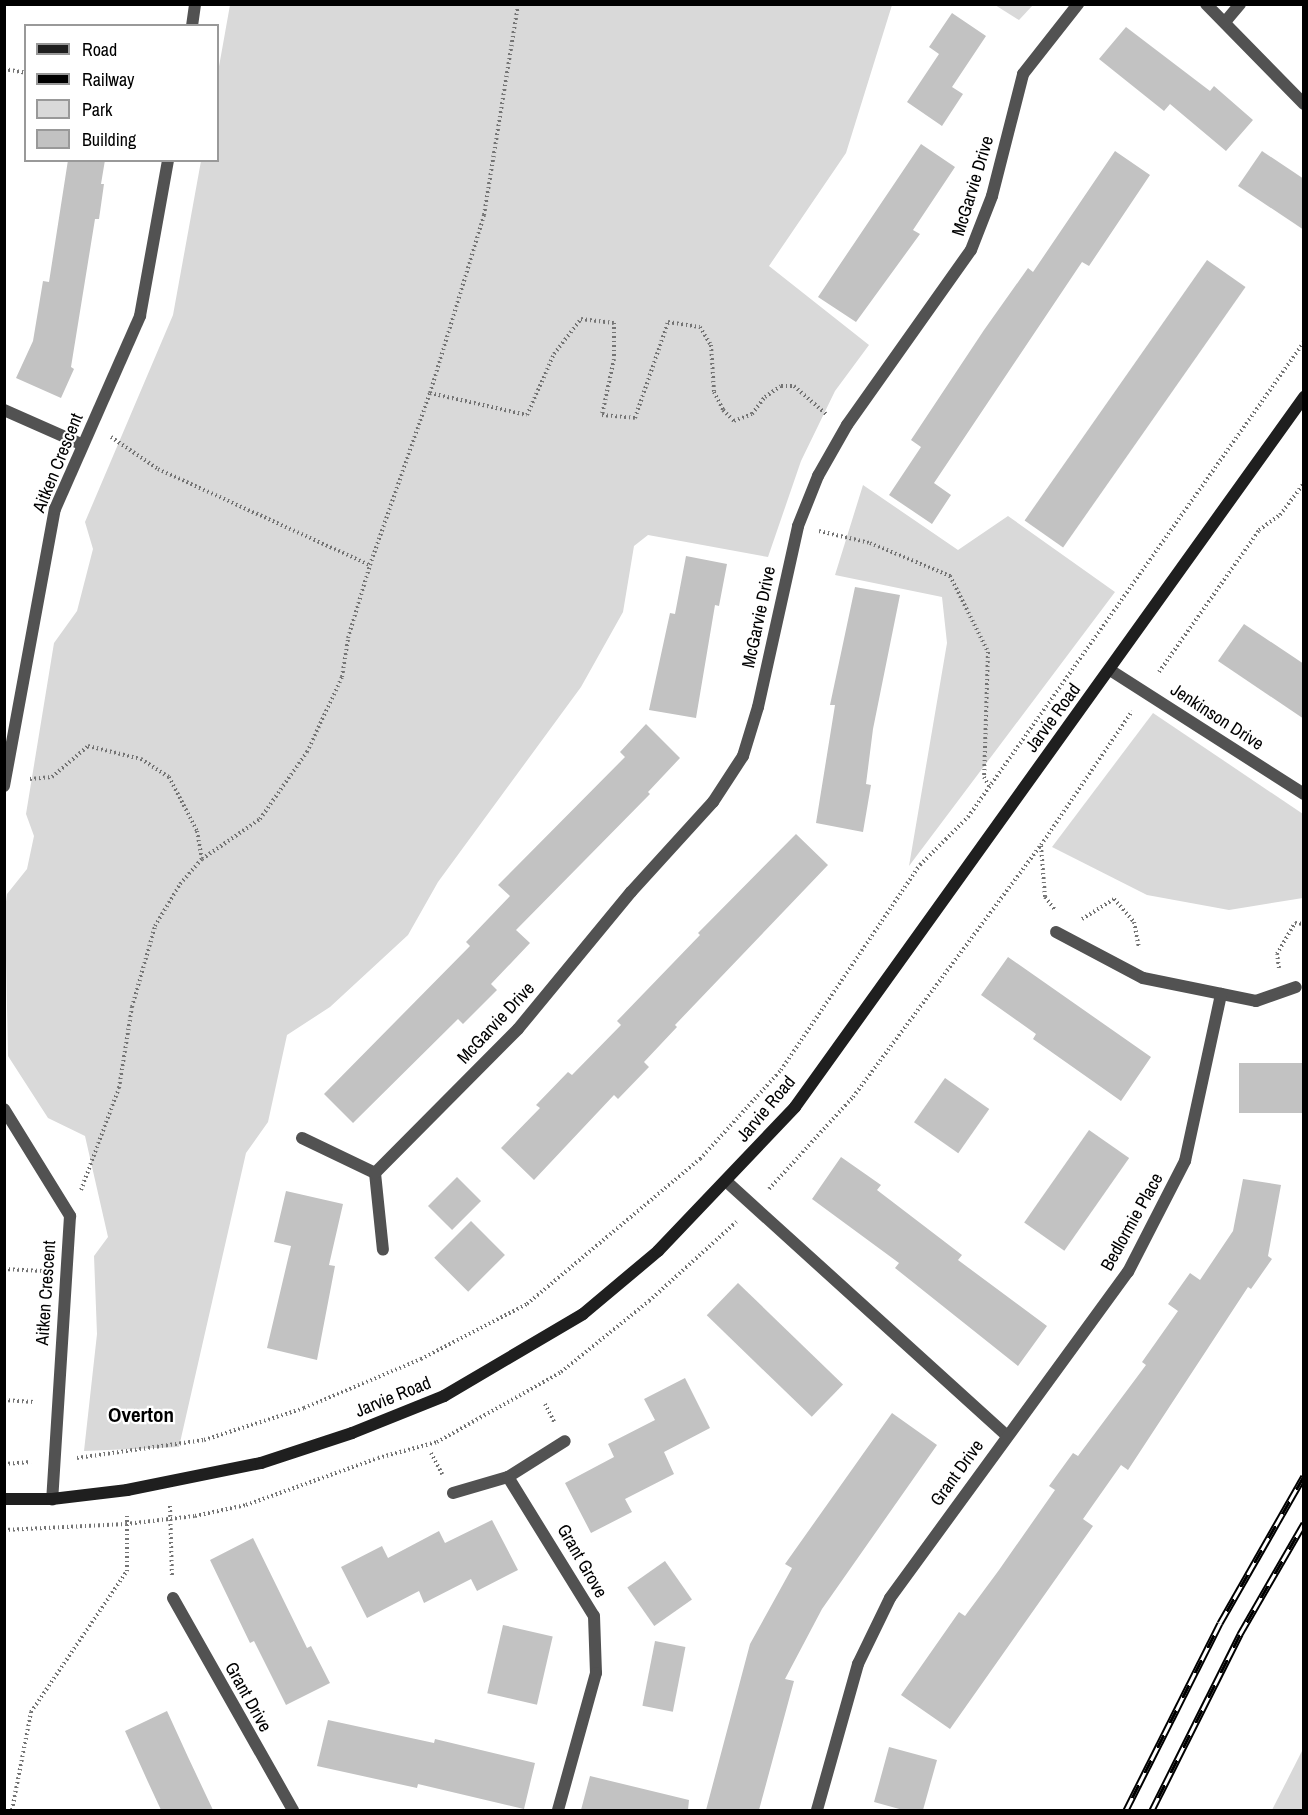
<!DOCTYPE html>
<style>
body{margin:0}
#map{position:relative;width:1308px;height:1815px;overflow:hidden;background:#fff;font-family:"Archivo Narrow",sans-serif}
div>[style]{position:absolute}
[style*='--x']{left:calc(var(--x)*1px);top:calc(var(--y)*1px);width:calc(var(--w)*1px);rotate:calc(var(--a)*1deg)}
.green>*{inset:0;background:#d9d9d9}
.building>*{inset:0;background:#c2c2c2;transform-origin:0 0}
.path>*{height:4px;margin-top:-2px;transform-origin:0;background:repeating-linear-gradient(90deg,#747474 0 1.5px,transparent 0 4.5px)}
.lane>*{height:12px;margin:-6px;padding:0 6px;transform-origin:6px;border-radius:6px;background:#525252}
.street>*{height:12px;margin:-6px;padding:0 6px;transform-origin:6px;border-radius:6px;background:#525252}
.secondary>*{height:12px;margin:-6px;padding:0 6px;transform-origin:6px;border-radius:6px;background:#1f1f1f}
.rail>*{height:7px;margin-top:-3.5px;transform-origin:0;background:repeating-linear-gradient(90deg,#fff 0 14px,#000 0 28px);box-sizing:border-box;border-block:2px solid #000}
span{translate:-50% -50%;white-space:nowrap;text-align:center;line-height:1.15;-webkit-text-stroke:4.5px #fff;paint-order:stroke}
.street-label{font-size:18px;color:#000}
.quarter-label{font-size:21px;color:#000;font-weight:700}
.frame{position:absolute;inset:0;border:6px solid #000;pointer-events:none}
.legend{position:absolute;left:24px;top:24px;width:195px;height:138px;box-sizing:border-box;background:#fff;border:2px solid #999;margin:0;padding:8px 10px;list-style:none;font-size:18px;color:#000}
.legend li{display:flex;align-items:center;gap:12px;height:30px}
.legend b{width:30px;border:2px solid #999}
</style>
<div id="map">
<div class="green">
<i style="clip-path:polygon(230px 5px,892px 5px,846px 153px,769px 266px,869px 345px,835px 391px,801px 461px,768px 557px,648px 535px,634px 546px,623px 612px,581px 687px,438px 882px,408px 935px,330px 1007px,287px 1035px,268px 1122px,246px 1153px,179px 1447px,84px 1451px,97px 1334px,94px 1256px,108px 1237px,85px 1136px,48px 1118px,8px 1056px,5px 909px,7px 894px,27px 869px,34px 836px,26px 814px,54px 643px,77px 611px,93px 549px,85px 522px,173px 315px,201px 161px,218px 160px,218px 72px)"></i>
<i style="clip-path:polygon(995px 5px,1033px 5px,1019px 20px)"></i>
<i style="clip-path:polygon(863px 485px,958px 550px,1008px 516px,1115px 592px,909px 866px,947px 643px,942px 597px,835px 575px)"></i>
<i style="clip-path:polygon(1153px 713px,1303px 814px,1303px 898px,1229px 910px,1147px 895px,1052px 847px)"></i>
<i style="clip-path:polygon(1303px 1749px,1303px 1810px,1272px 1810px)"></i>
</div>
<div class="building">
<i style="clip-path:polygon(952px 13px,986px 36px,952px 87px,963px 94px,942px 126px,907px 102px,939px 54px,929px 47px)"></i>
<i style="clip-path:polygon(1126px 27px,1210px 91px,1214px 86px,1253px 120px,1226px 151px,1170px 104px,1164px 111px,1099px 59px)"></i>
<i style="clip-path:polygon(921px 144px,955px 167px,913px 230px,920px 234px,856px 322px,818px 297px)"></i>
<i style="clip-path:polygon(1115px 151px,1150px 175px,1089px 266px,1082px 262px,934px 483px,951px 495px,932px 524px,889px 495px,921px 447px,911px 440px,984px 330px,1028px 268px,1033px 272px)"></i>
<i style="clip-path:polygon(1262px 151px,1304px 179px,1304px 230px,1238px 186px)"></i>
<i style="clip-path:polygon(68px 160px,105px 160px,101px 184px,104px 184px,99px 219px,95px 219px,71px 367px,74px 369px,61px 398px,16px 378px,33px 341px,43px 281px,49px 282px)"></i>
<i style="left:1207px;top:260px;width:47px;height:318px;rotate:35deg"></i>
<i style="clip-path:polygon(686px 556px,727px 564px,719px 606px,715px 605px,696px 718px,649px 710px,670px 613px,675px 614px)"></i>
<i style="clip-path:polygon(855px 587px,900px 595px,873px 729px,866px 784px,871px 785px,863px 832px,816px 823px,835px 705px,830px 705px)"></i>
<i style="clip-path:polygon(1244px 624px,1304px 664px,1304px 719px,1218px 661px)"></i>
<i style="clip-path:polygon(646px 724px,680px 758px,648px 792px,650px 794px,516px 930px,530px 943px,491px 984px,497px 990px,463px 1024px,458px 1019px,353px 1123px,324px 1094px,470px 946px,466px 942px,510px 896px,498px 885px,625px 757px,620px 752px)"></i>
<i style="clip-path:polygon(796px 834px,828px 865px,675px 1025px,677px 1027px,644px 1062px,649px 1067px,618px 1099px,614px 1095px,534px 1180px,501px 1148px,540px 1108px,536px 1105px,568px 1072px,572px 1075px,621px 1025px,617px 1021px,700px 935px,698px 933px)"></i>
<i style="clip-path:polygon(1008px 957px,1151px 1057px,1121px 1101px,1033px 1039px,1036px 1034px,981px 995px)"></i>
<i style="left:1304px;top:1063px;width:50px;height:65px;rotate:90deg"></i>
<i style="left:945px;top:1078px;width:54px;height:54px;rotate:35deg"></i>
<i style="left:1089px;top:1130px;width:49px;height:113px;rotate:35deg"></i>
<i style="clip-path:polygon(841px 1157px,881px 1185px,877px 1190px,962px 1255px,958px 1260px,1047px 1326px,1018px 1366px,895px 1268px,899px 1263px,812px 1199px)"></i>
<i style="left:457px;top:1177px;width:34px;height:41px;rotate:45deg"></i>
<i style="clip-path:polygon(1243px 1179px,1281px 1185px,1268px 1256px,1272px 1259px,1251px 1289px,1248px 1287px,1128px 1470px,1121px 1465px,1083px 1519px,1093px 1526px,950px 1729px,901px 1695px,959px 1612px,965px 1616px,999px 1570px,1055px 1490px,1049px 1486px,1073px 1453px,1078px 1456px,1146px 1365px,1142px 1362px,1178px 1311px,1168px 1304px,1190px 1273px,1200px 1280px,1233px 1231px)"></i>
<i style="clip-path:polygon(286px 1191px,343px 1204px,329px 1265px,335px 1266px,317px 1360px,267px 1348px,291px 1246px,274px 1242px)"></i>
<i style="left:471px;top:1221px;width:48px;height:52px;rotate:45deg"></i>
<i style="left:738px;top:1283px;width:146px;height:45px;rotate:44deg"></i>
<i style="clip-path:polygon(685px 1378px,710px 1428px,664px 1452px,674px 1474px,625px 1499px,632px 1512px,591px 1533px,565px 1483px,614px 1457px,608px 1444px,655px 1420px,644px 1399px)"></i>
<i style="clip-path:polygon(892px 1413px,937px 1445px,822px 1609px,785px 1679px,794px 1681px,759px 1810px,706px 1810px,750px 1644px,792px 1568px,785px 1564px)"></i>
<i style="clip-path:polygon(492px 1520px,518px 1570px,477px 1591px,471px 1579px,424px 1603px,419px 1591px,367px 1618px,341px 1567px,382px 1546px,388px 1558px,439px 1531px,445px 1543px)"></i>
<i style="clip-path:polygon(253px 1538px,307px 1648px,311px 1646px,330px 1683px,286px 1705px,254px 1641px,250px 1643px,210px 1560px)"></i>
<i style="left:665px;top:1561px;width:47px;height:46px;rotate:55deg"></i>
<i style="left:503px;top:1625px;width:51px;height:70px;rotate:13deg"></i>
<i style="left:655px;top:1641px;width:31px;height:66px;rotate:11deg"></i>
<i style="clip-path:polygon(167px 1711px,188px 1757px,213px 1810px,161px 1810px,148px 1782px,125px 1731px)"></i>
<i style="clip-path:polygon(328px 1720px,434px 1743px,435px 1739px,535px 1763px,524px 1809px,418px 1784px,417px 1788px,317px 1766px)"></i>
<i style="clip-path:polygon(889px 1747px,937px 1760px,923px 1810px,903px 1810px,874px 1802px)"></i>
<i style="clip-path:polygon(590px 1776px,689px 1800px,688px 1810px,581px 1810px)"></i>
</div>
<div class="path">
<i style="--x:4;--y:69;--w:22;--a:10"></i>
<i style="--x:430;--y:393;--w:99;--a:12.8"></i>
<i style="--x:527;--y:415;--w:67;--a:-66.1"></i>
<i style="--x:554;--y:354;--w:44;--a:-52.4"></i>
<i style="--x:581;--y:319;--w:33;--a:7"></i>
<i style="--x:614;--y:323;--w:36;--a:90"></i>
<i style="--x:614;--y:359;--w:57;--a:102.1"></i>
<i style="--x:602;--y:415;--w:33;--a:5"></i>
<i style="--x:635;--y:418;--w:102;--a:-71"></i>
<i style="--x:668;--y:322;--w:32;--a:9"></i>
<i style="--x:700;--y:327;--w:21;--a:59"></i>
<i style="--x:711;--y:345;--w:47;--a:86.3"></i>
<i style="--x:714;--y:392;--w:20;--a:63"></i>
<i style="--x:723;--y:410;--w:16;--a:45"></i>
<i style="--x:734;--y:421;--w:19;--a:-21"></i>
<i style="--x:752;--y:414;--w:21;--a:-53"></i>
<i style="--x:765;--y:397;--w:19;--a:-35"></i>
<i style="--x:781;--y:386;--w:13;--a:0"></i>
<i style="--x:794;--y:386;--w:44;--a:41.3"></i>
<i style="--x:111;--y:437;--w:57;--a:34.2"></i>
<i style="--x:158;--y:469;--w:233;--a:24.4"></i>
<i style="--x:819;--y:531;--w:52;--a:13.2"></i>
<i style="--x:870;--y:543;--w:87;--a:22.4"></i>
<i style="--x:950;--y:576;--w:85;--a:63.4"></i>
<i style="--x:988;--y:652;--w:125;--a:91.8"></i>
<i style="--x:984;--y:777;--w:10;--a:61"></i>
<i style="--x:1159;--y:672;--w:174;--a:-54.8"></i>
<i style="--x:1259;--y:530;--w:26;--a:-36"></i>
<i style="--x:1280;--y:515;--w:40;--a:-53"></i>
<i style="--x:30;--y:779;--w:22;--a:-5"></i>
<i style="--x:52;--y:777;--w:48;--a:-40.7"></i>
<i style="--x:88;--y:746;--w:55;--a:13.8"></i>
<i style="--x:141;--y:759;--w:33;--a:33"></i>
<i style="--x:169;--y:777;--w:61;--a:62.6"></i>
<i style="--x:197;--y:831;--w:28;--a:80"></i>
<i style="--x:1041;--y:846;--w:51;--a:85.5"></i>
<i style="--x:1045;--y:897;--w:16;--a:52"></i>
<i style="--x:1082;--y:919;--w:38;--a:-32"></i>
<i style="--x:1114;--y:899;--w:30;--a:49"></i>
<i style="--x:1134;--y:922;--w:25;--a:79"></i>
<i style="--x:1279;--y:968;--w:14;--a:-98"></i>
<i style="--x:1277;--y:954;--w:36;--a:-60"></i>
<i style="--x:1295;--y:923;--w:9;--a:6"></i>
<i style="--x:769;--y:1189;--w:125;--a:-47.6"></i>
<i style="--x:853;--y:1097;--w:314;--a:-53.3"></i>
<i style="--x:1041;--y:845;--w:162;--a:-55.8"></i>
<i style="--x:81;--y:1190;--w:109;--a:-69.6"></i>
<i style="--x:119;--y:1088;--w:82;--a:-80.9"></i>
<i style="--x:132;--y:1007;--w:84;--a:-74.1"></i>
<i style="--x:155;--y:926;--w:49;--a:-59.2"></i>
<i style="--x:180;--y:884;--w:33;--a:-49"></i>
<i style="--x:202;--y:859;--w:70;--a:-34.6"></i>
<i style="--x:260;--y:819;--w:82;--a:-55"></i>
<i style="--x:307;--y:752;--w:83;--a:-65"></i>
<i style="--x:342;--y:677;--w:39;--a:-81"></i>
<i style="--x:348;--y:638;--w:76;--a:-73.2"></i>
<i style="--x:370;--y:565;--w:182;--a:-70.8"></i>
<i style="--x:430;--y:393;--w:186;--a:-73.1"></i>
<i style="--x:484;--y:215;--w:214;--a:-80.8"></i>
<i style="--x:4;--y:1269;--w:39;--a:3"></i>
<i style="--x:4;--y:1400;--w:30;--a:4"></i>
<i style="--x:545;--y:1404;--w:20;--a:63"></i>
<i style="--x:431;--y:1453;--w:24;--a:62"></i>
<i style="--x:77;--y:1458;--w:128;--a:-8.1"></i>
<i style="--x:204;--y:1440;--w:105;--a:-17.7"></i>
<i style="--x:304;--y:1408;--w:127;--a:-22.7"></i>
<i style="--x:421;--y:1359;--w:119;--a:-27.4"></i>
<i style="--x:527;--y:1304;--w:226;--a:-40"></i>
<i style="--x:700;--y:1159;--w:120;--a:-47.7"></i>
<i style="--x:781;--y:1070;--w:248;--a:-55.9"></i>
<i style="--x:920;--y:865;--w:68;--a:-45"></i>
<i style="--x:968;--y:817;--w:582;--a:-54.73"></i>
<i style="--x:4;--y:1464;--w:27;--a:-4"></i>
<i style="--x:170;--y:1506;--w:70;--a:88.4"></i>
<i style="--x:4;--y:1530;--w:122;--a:-2.8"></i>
<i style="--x:126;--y:1524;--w:69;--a:-6.6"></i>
<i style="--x:195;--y:1516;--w:52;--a:-12.2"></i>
<i style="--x:246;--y:1505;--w:140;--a:-19.6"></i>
<i style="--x:378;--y:1458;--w:61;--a:-15.2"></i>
<i style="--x:437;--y:1442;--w:142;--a:-29.4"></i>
<i style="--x:561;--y:1372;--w:113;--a:-38.9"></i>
<i style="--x:649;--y:1301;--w:118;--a:-42.2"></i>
<i style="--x:12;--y:1810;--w:100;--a:-79"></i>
<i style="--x:31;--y:1712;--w:171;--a:-55.8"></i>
<i style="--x:127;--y:1571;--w:56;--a:-90"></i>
</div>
<div class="lane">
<i style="--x:1056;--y:932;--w:98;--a:27.9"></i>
</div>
<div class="street">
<i style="--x:1206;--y:4;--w:140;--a:45.6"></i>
<i style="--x:1225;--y:22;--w:23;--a:-50"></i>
<i style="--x:192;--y:26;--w:22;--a:-82"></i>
<i style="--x:4;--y:410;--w:86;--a:23.9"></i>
<i style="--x:1110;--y:670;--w:230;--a:32.6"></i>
<i style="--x:4;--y:786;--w:282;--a:-79.6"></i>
<i style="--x:55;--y:509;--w:211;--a:-66.2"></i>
<i style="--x:140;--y:316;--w:158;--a:-79.8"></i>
<i style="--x:1143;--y:978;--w:115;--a:11.5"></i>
<i style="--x:1256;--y:1001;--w:42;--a:-19.3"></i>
<i style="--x:4;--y:1109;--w:126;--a:58.3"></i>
<i style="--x:70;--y:1216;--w:284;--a:93.6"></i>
<i style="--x:302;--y:1138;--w:81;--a:25.6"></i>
<i style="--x:375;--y:1173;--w:77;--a:84.1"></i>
<i style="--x:375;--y:1173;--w:203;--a:-45.2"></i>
<i style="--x:518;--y:1029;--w:178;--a:-50.5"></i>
<i style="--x:631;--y:892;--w:122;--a:-47.7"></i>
<i style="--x:713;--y:802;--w:55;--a:-56.9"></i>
<i style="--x:743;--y:756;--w:51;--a:-73"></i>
<i style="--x:758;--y:707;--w:185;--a:-77.5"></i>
<i style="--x:798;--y:526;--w:54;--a:-68.2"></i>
<i style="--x:818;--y:476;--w:59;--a:-60.4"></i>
<i style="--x:847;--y:425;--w:214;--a:-54.7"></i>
<i style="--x:971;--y:250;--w:58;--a:-68.7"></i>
<i style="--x:992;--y:196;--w:126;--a:-75.7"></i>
<i style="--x:1023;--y:74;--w:89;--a:-51.8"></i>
<i style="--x:727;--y:1182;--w:378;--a:42.2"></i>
<i style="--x:508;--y:1477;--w:163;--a:58.3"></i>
<i style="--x:594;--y:1616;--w:57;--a:88"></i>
<i style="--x:596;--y:1673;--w:142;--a:105.5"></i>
<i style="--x:453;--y:1493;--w:57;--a:-16.2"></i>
<i style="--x:508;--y:1477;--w:67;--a:-32.3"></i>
<i style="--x:173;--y:1598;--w:244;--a:60.5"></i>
<i style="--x:817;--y:1810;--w:152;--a:-74.3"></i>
<i style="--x:858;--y:1664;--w:73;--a:-64.1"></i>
<i style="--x:890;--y:1598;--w:404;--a:-53.9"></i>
<i style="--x:1128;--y:1272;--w:125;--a:-62.8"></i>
<i style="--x:1185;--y:1161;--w:171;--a:-77.8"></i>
</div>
<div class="secondary">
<i style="--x:4;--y:1499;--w:48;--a:0"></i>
<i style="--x:52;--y:1499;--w:76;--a:-6.8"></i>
<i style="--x:127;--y:1490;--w:137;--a:-11.4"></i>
<i style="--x:261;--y:1463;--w:96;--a:-18.2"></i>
<i style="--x:352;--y:1433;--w:99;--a:-21.9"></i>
<i style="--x:444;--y:1396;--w:161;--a:-30.5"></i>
<i style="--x:583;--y:1314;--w:98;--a:-40"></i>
<i style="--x:658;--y:1251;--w:199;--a:-46.4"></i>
<i style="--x:795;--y:1107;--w:874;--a:-54.36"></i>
</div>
<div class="rail">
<i style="--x:1126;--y:1810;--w:209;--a:-63.3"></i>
<i style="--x:1220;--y:1623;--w:169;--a:-60.3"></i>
<i style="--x:1152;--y:1810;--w:197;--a:-63.4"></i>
<i style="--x:1240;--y:1634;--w:128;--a:-60"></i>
</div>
<div class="street-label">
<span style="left:973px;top:186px;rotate:-73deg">McGarvie Drive</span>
<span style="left:58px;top:463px;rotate:-68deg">Aitken Crescent</span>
<span style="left:759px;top:617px;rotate:-78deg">McGarvie Drive</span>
<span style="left:1217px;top:717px;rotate:33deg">Jenkinson Drive</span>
<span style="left:1053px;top:718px;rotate:-54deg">Jarvie Road</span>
<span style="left:496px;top:1023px;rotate:-47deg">McGarvie Drive</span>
<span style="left:766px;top:1109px;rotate:-50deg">Jarvie Road</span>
<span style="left:1132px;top:1222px;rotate:-61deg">Bedlormie Place</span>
<span style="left:46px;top:1293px;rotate:-86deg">Aitken Crescent</span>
<span style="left:393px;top:1397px;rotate:-22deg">Jarvie Road</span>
<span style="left:957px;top:1473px;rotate:-54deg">Grant Drive</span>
<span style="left:582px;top:1561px;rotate:60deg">Grant Grove</span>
<span style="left:248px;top:1697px;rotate:61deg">Grant Drive</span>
</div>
<div class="quarter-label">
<span style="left:141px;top:1415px">Overton</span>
</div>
<div class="frame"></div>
<ul class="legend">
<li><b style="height:8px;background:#1f1f1f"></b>Road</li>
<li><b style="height:8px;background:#000"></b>Railway</li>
<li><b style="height:16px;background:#d9d9d9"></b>Park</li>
<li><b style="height:16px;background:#c2c2c2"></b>Building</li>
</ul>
</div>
